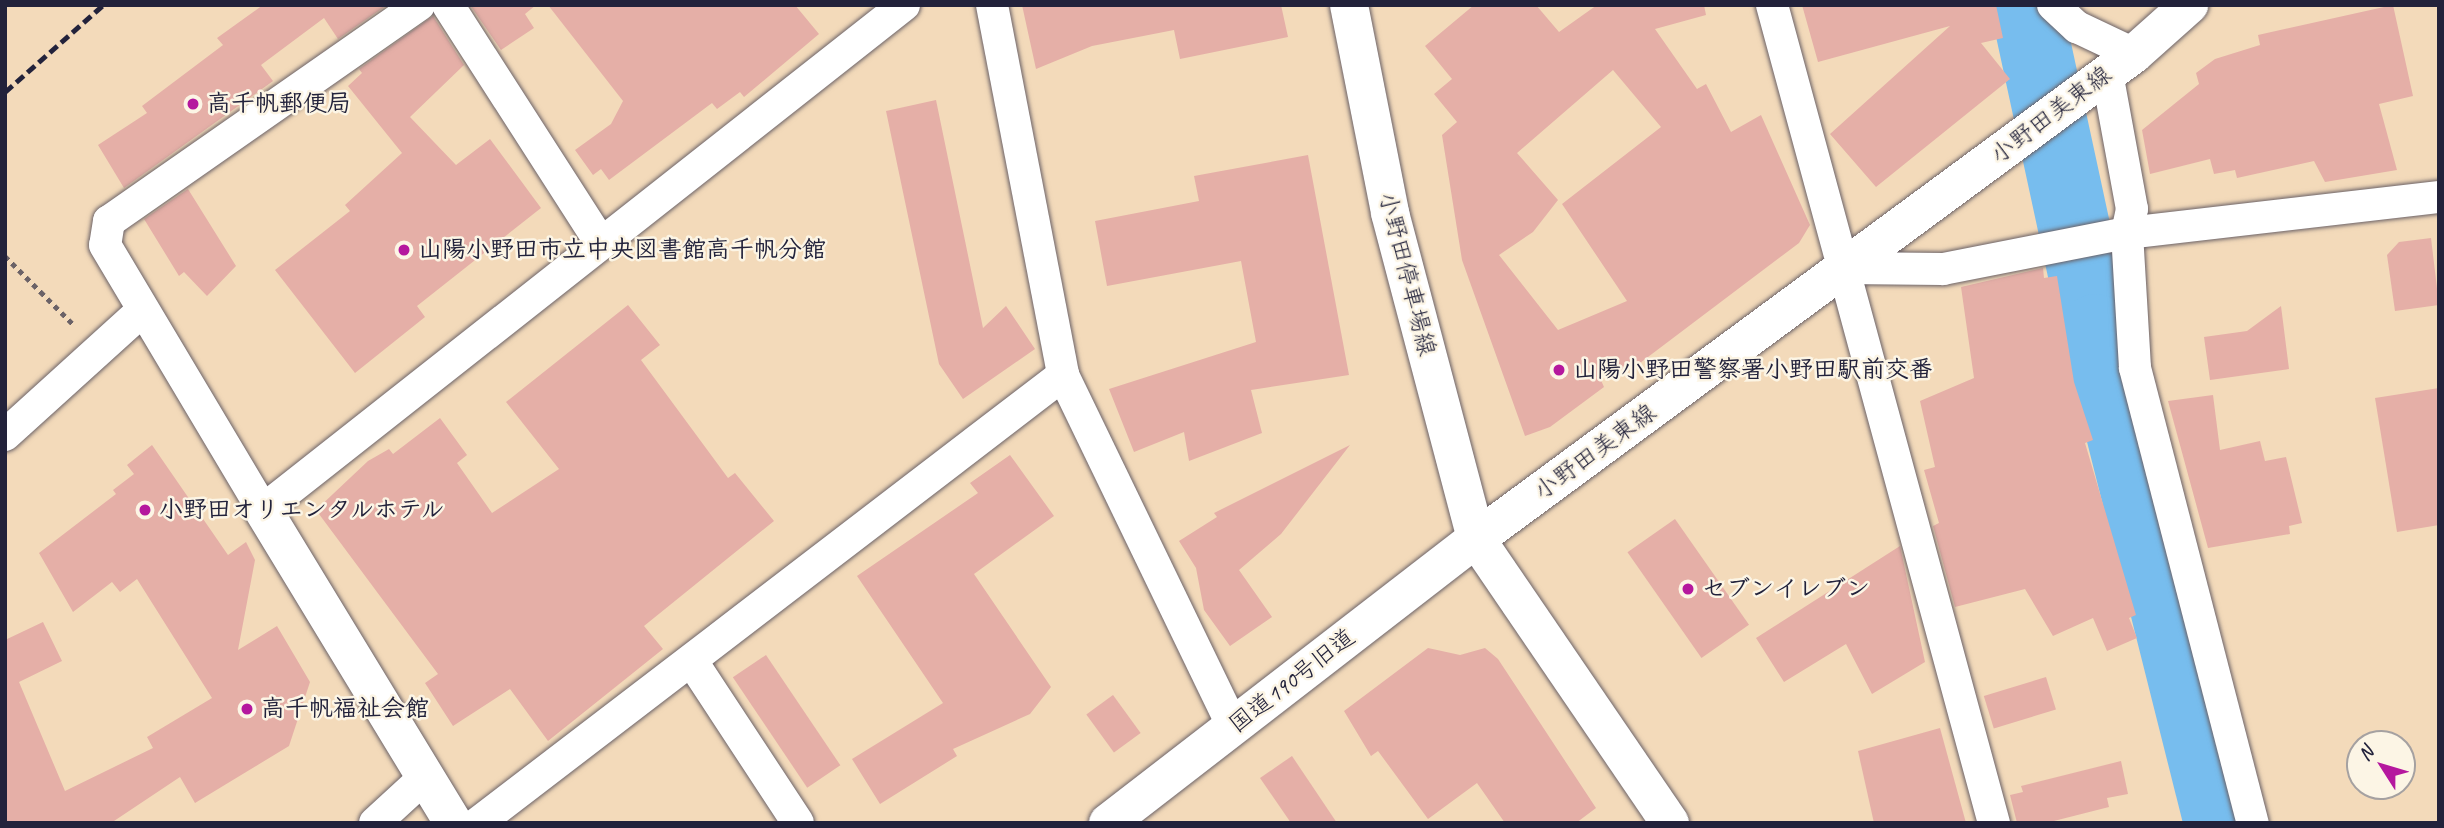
<!DOCTYPE html>
<meta charset="utf-8">
<style>
body{margin:0}
#map{position:relative;width:2444px;height:828px;overflow:hidden;background:#f3daba;font-family:Caveat,"Klee One",sans-serif}
div>[style]{position:absolute}
[style*='--x']{left:calc(var(--x)*1px);top:calc(var(--y)*1px);width:calc(var(--w)*1px);rotate:calc(var(--a)*1deg)}
.river>*{height:72px;margin:-36px;padding:0 36px;transform-origin:36px;border-radius:36px;background:#77bdee}
.building>*{inset:0;background:#e5afa7;transform-origin:0 0}
.path>*{height:4.5px;margin-top:-2.25px;transform-origin:0;background:repeating-linear-gradient(90deg,#6b6267 0 5px,transparent 0 10px)}
.roads{filter:drop-shadow(0 0 2px #6b6267) drop-shadow(0 0 2px #6b6267)}
.minor>*{height:32px;margin:-16px;padding:0 16px;transform-origin:16px;border-radius:16px;background:#fff}
.tertiary>*{height:38px;margin:-19px;padding:0 19px;transform-origin:19px;border-radius:19px;background:#fff}
.secondary>*{height:38px;margin:-19px;padding:0 19px;transform-origin:19px;border-radius:19px;background:#fff}
.primary>*{height:38px;margin:-19px;padding:0 19px;transform-origin:19px;border-radius:19px;background:#fff}
.rail>*{height:5px;margin-top:-2.5px;transform-origin:0;background:repeating-linear-gradient(90deg,#22223b 0 10px,transparent 0 15px)}
.dots>*{width:19px;height:19px;translate:-50% -50%;box-sizing:border-box;border:4px solid #fcf5e5;border-radius:50%}
span{translate:-50% -50%;white-space:nowrap;text-align:center;line-height:1.15;-webkit-text-stroke:5px #fcf5e5;paint-order:stroke}
.poi-label{font-size:24px;color:#22223b;font-weight:700}
.left{translate:0 -50%;text-align:left}
.street-label{font-size:24px;color:#22223b}
.frame{position:absolute;inset:0;border:7px solid #22223b;pointer-events:none}
.north{position:absolute;left:2346px;top:730px;width:70px;height:70px;box-sizing:border-box;background:#fcf5e5;border:2px solid #a5a1a1;border-radius:50%;rotate:307deg;font-size:19px;font-weight:700;line-height:28px;text-align:center;color:#22223b}
.north::after{content:'';display:block;margin:auto;width:24px;height:32px;background:#b5179e;clip-path:polygon(50% 0,100% 100%,50% 72%,0 100%)}
</style>
<div id="map">
<div class="river">
<i style="--x:2026;--y:5;--w:332;--a:77.8"></i>
<i style="--x:2096;--y:330;--w:508;--a:75.88"></i>
</div>
<div class="building">
<i style="clip-path:polygon(263px 5px,387px 5px,338px 39px,324px 18px,261px 65px,273px 81px,124px 188px,98px 145px,147px 113px,142px 106px,223px 45px,217px 38px)"></i>
<i style="clip-path:polygon(470px 5px,536px 5px,525px 14px,534px 28px,501px 50px)"></i>
<i style="clip-path:polygon(548px 5px,795px 5px,819px 34px,744px 97px,740px 92px,717px 109px,712px 103px,609px 180px,601px 169px,593px 175px,575px 150px,611px 124px,623px 101px)"></i>
<i style="clip-path:polygon(1022px 5px,1281px 5px,1288px 37px,1180px 59px,1174px 30px,1092px 46px,1036px 69px)"></i>
<i style="clip-path:polygon(evenodd,1474px 5px,1536px 5px,1559px 32px,1597px 5px,1704px 5px,1706px 15px,1655px 29px,1697px 89px,1706px 84px,1731px 132px,1761px 115px,1810px 225px,1799px 243px,1640px 363px,1600px 378px,1604px 387px,1550px 427px,1525px 436px,1462px 260px,1442px 135px,1457px 122px,1434px 94px,1452px 79px,1425px 46px,1474px 5px,1613px 70px,1661px 127px,1562px 204px,1627px 301px,1558px 330px,1499px 255px,1533px 232px,1558px 200px,1517px 153px,1613px 70px)"></i>
<i style="clip-path:polygon(1802px 5px,1996px 5px,2003px 38px,1981px 43px,2010px 79px,1876px 187px,1830px 134px,1950px 26px,1818px 62px)"></i>
<i style="clip-path:polygon(2393px 5px,2413px 96px,2379px 104px,2397px 170px,2325px 182px,2314px 161px,2237px 178px,2235px 170px,2214px 174px,2210px 159px,2150px 174px,2142px 130px,2199px 84px,2196px 73px,2215px 59px,2260px 45px,2258px 35px)"></i>
<i style="clip-path:polygon(433px 16px,464px 65px,410px 117px,456px 165px,490px 139px,541px 208px,417px 306px,425px 317px,355px 373px,275px 270px,350px 211px,345px 205px,402px 153px,348px 86px,362px 73px,359px 69px)"></i>
<i style="clip-path:polygon(936px 100px,983px 328px,1006px 306px,1035px 349px,963px 399px,939px 364px,886px 111px)"></i>
<i style="clip-path:polygon(1308px 155px,1349px 375px,1251px 390px,1262px 433px,1189px 461px,1184px 432px,1134px 452px,1109px 389px,1256px 342px,1241px 261px,1107px 286px,1095px 221px,1199px 201px,1194px 176px)"></i>
<i style="clip-path:polygon(188px 189px,236px 266px,207px 296px,184px 272px,179px 276px,144px 219px)"></i>
<i style="clip-path:polygon(2431px 238px,2439px 305px,2395px 311px,2387px 255px,2399px 242px)"></i>
<i style="clip-path:polygon(2043px 268px,2044px 278px,2057px 276px,2074px 382px,2093px 440px,2085px 443px,2136px 615px,2129px 618px,2137px 638px,2107px 651px,2093px 618px,2053px 636px,2025px 589px,1955px 607px,1933px 526px,1939px 523px,1924px 470px,1935px 467px,1920px 401px,1974px 378px,1961px 287px)"></i>
<i style="clip-path:polygon(628px 305px,660px 345px,641px 360px,728px 478px,735px 473px,774px 521px,644px 626px,663px 649px,548px 741px,510px 689px,453px 726px,425px 683px,438px 674px,316px 510px,368px 461px,389px 449px,393px 454px,440px 418px,467px 455px,457px 463px,492px 513px,559px 469px,506px 402px)"></i>
<i style="clip-path:polygon(2281px 306px,2289px 369px,2210px 380px,2204px 337px,2247px 331px)"></i>
<i style="clip-path:polygon(2439px 388px,2439px 525px,2397px 532px,2375px 398px)"></i>
<i style="clip-path:polygon(2213px 395px,2220px 450px,2260px 441px,2265px 461px,2286px 457px,2302px 523px,2289px 526px,2290px 534px,2208px 548px,2168px 401px)"></i>
<i style="clip-path:polygon(152px 445px,228px 555px,246px 542px,255px 560px,238px 650px,277px 626px,310px 682px,289px 746px,195px 803px,180px 777px,111px 823px,5px 823px,5px 640px,43px 622px,62px 661px,19px 682px,65px 791px,153px 748px,147px 737px,212px 698px,137px 579px,120px 592px,112px 582px,73px 612px,39px 553px,116px 494px,113px 490px,134px 474px,127px 465px)"></i>
<i style="clip-path:polygon(1350px 445px,1281px 534px,1239px 570px,1272px 617px,1230px 646px,1204px 610px,1196px 568px,1179px 541px,1217px 517px,1214px 513px)"></i>
<i style="clip-path:polygon(1010px 455px,1054px 516px,974px 574px,1051px 687px,1030px 714px,953px 749px,957px 756px,880px 804px,852px 759px,943px 703px,857px 576px,978px 493px,970px 483px)"></i>
<i style="left:1675px;top:519px;width:129px;height:58px;rotate:55deg"></i>
<i style="clip-path:polygon(1900px 546px,1925px 662px,1872px 694px,1846px 644px,1784px 682px,1756px 638px)"></i>
<i style="clip-path:polygon(1428px 648px,1460px 655px,1485px 648px,1498px 659px,1596px 808px,1576px 823px,1505px 823px,1477px 783px,1428px 819px,1378px 751px,1371px 756px,1344px 711px)"></i>
<i style="left:766px;top:655px;width:133px;height:40px;rotate:56deg"></i>
<i style="left:2046px;top:677px;width:34px;height:65px;rotate:73deg"></i>
<i style="left:1113px;top:695px;width:47px;height:33px;rotate:54deg"></i>
<i style="clip-path:polygon(1940px 728px,1966px 823px,1874px 823px,1858px 751px)"></i>
<i style="clip-path:polygon(1292px 756px,1337px 823px,1291px 823px,1260px 778px)"></i>
<i style="clip-path:polygon(2121px 761px,2128px 794px,2107px 798px,2109px 807px,2046px 823px,2017px 823px,2010px 795px,2023px 792px,2021px 786px)"></i>
</div>
<div class="path">
<i style="--x:5;--y:256;--w:98;--a:45"></i>
</div>
<div class="roads">
<div class="minor">
<i style="--x:419;--y:5;--w:378;--a:145.1"></i>
<i style="--x:109;--y:221;--w:24;--a:99"></i>
<i style="--x:105;--y:245;--w:309;--a:59.2"></i>
<i style="--x:263;--y:510;--w:816;--a:-38.23"></i>
<i style="--x:448;--y:5;--w:283;--a:57.3"></i>
<i style="--x:992;--y:5;--w:377;--a:79.1"></i>
<i style="--x:1063;--y:375;--w:390;--a:64.2"></i>
<i style="--x:1772;--y:5;--w:848;--a:74.82"></i>
<i style="--x:2053;--y:5;--w:33;--a:43"></i>
<i style="--x:2077;--y:27;--w:63;--a:25.3"></i>
<i style="--x:2107;--y:73;--w:138;--a:79.6"></i>
<i style="--x:2132;--y:209;--w:25;--a:102"></i>
<i style="--x:2127;--y:233;--w:135;--a:86.6"></i>
<i style="--x:2135;--y:368;--w:470;--a:75.5"></i>
<i style="--x:1844;--y:268;--w:99;--a:0.6"></i>
<i style="--x:1943;--y:269;--w:187;--a:-11.1"></i>
<i style="--x:2127;--y:233;--w:314;--a:-6.6"></i>
<i style="--x:5;--y:435;--w:186;--a:-42.2"></i>
<i style="--x:693;--y:663;--w:191;--a:56.7"></i>
<i style="--x:375;--y:823;--w:68;--a:-42.6"></i>
<i style="--x:478;--y:823;--w:737;--a:-37.45"></i>
</div>
<div class="tertiary">
<i style="--x:263;--y:510;--w:366;--a:58.7"></i>
<i style="--x:1108;--y:823;--w:465;--a:-37.7"></i>
</div>
<div class="secondary">
<i style="--x:1349;--y:5;--w:212;--a:78.8"></i>
<i style="--x:1390;--y:213;--w:337;--a:75.2"></i>
</div>
<div class="primary">
<i style="--x:1670;--y:823;--w:344;--a:-124.3"></i>
<i style="--x:1476;--y:539;--w:817;--a:-36.39"></i>
<i style="--x:2134;--y:54;--w:74;--a:-41.7"></i>
</div>
</div>
<div class="rail">
<i style="--x:5;--y:92;--w:131;--a:-41.6"></i>
</div>
<div class="dots">
<i style="left:193px;top:104px;background:#b5179e"></i>
<i style="left:404px;top:250px;background:#b5179e"></i>
<i style="left:1559px;top:370px;background:#b5179e"></i>
<i style="left:145px;top:510px;background:#b5179e"></i>
<i style="left:1688px;top:589px;background:#b5179e"></i>
<i style="left:247px;top:709px;background:#b5179e"></i>
</div>
<div class="poi-label">
<span class="left" style="left:207px;top:104px">高千帆郵便局</span>
<span class="left" style="left:418px;top:250px">山陽小野田市立中央図書館高千帆分館</span>
<span class="left" style="left:1573px;top:370px">山陽小野田警察署小野田駅前交番</span>
<span class="left" style="left:159px;top:510px">小野田オリエンタルホテル</span>
<span class="left" style="left:1702px;top:589px">セブンイレブン</span>
<span class="left" style="left:261px;top:709px">高千帆福祉会館</span>
</div>
<div class="street-label">
<span style="left:2051px;top:115px;rotate:-37deg">小野田美東線</span>
<span style="left:1407px;top:274px;rotate:76deg">小野田停車場線</span>
<span style="left:1595px;top:452px;rotate:-36deg">小野田美東線</span>
<span style="left:1292px;top:681px;rotate:-38deg">国道190号旧道</span>
</div>
<div class="frame"></div>
<div class="north">N</div>
</div>
